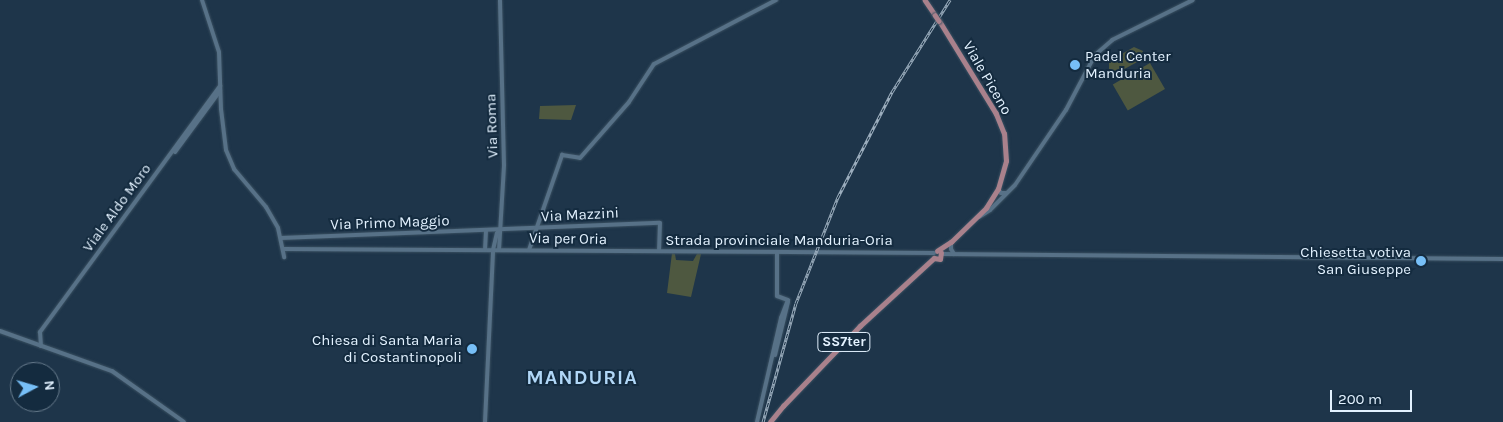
<!DOCTYPE html>
<style>
body{margin:0}
#map{position:relative;width:1503px;height:422px;overflow:hidden;background:#1e354a;font-family:Karla,sans-serif}
div>[style]{position:absolute}
[style*='--x']{left:calc(var(--x)*1px);top:calc(var(--y)*1px);width:calc(var(--w)*1px);rotate:calc(var(--a)*1deg)}
.green>*{inset:0;background:#4e5840;transform-origin:0 0}
.roads{filter:drop-shadow(0 0 1px #3a5061) drop-shadow(0 0 1px #3a5061)}
.secondary>*{height:4px;margin:-2px;padding:0 2px;transform-origin:2px;border-radius:2px;background:#577187}
.primary>*{height:4.5px;margin:-2.25px;padding:0 2.25px;transform-origin:2.25px;border-radius:2.25px;background:#a9818c}
.rail>*{height:3px;margin-top:-1.5px;transform-origin:0;background:repeating-linear-gradient(90deg,#142b3f 0 4px,#9badbd 0 8px);box-sizing:border-box;border-block:1px solid #9badbd}
.bridges{filter:drop-shadow(0 0 1px #3a5061) drop-shadow(0 0 1px #3a5061)}
.primary-bridge>*{height:4.5px;margin:-2.25px;padding:0 2.25px;transform-origin:2.25px;border-radius:2.25px;background:#a9818c}
.dots>*{width:14px;height:14px;translate:-50% -50%;box-sizing:border-box;border:2px solid #142b3f;border-radius:50%}
span{translate:-50% -50%;white-space:nowrap;text-align:center;line-height:1.15;-webkit-text-stroke:4px #142b3f;paint-order:stroke}
.shield-label span{padding:1px 4px;background:#142b3f;border:1px solid;border-radius:4px;-webkit-text-stroke-width:0}
.shield-label{font-size:14px;color:#e3f2ff;font-weight:700}
.poi-label{font-size:15px;color:#e3f2ff}
.left{translate:0 -50%;text-align:left}
.right{translate:-100% -50%;text-align:right}
.street-label{font-size:15px;color:#e3f2ff}
.district-label{font-size:20px;color:#b1d7f7;font-weight:700;letter-spacing:1px}
.north{position:absolute;left:10px;top:362px;width:50px;height:50px;box-sizing:border-box;background:#142b3f;border:1px solid #677b8c;border-radius:50%;rotate:84deg;font-size:14px;font-weight:700;line-height:20px;text-align:center;color:#e3f2ff}
.north::after{content:'';display:block;margin:auto;width:18px;height:22px;background:#77bff7;clip-path:polygon(50% 0,100% 100%,50% 72%,0 100%)}
.scale{position:absolute;left:1330px;top:390px;width:82px;height:22px;box-sizing:border-box;border:2px solid #e3f2ff;border-top:0;padding-left:6px;font-size:15px;line-height:18px;white-space:nowrap;color:#e3f2ff;-webkit-text-stroke:4px #142b3f;paint-order:stroke}
</style>
<div id="map">
<div class="green">
<i style="clip-path:polygon(1134px 47px,1143px 51px,1141px 60px,1117px 73px,1109px 70px,1109px 61px)"></i>
<i style="left:1150px;top:63px;width:30px;height:43px;rotate:60deg"></i>
<i style="clip-path:polygon(576px 105px,571px 120px,539px 119px,540px 106px)"></i>
<i style="clip-path:polygon(698px 252px,701px 254px,691px 297px,667px 293px,672px 253px,675px 254px,676px 260px,693px 261px)"></i>
</div>
<div class="roads">
<div class="secondary">
<i style="--x:202;--y:0;--w:55;--a:71.9"></i>
<i style="--x:219;--y:52;--w:57;--a:88"></i>
<i style="--x:221;--y:109;--w:41;--a:83"></i>
<i style="--x:226;--y:150;--w:21;--a:67"></i>
<i style="--x:234;--y:169;--w:50;--a:49.9"></i>
<i style="--x:266;--y:207;--w:24;--a:60"></i>
<i style="--x:278;--y:228;--w:30;--a:78"></i>
<i style="--x:175;--y:152;--w:76;--a:-53.6"></i>
<i style="--x:998;--y:189;--w:5;--a:53"></i>
<i style="--x:1001;--y:193;--w:5;--a:0"></i>
<i style="--x:979;--y:217;--w:13;--a:-32"></i>
<i style="--x:990;--y:210;--w:35;--a:-45"></i>
<i style="--x:1015;--y:185;--w:91;--a:-55.8"></i>
<i style="--x:1066;--y:110;--w:62;--a:-62.2"></i>
<i style="--x:1095;--y:55;--w:23;--a:-41"></i>
<i style="--x:1112;--y:40;--w:90;--a:-26.3"></i>
<i style="--x:281;--y:238;--w:379;--a:-2.3"></i>
<i style="--x:660;--y:223;--w:28;--a:92"></i>
<i style="--x:951;--y:242;--w:7;--a:90"></i>
<i style="--x:951;--y:249;--w:6;--a:59"></i>
<i style="--x:283;--y:249;--w:651;--a:0.35"></i>
<i style="--x:485;--y:250;--w:20;--a:-87"></i>
<i style="--x:499;--y:250;--w:85;--a:-86.6"></i>
<i style="--x:504;--y:165;--w:165;--a:-91.4"></i>
<i style="--x:529;--y:250;--w:101;--a:-70.8"></i>
<i style="--x:562;--y:155;--w:18;--a:9"></i>
<i style="--x:580;--y:158;--w:74;--a:-48.8"></i>
<i style="--x:629;--y:102;--w:45;--a:-56.7"></i>
<i style="--x:654;--y:64;--w:138;--a:-27.7"></i>
<i style="--x:777;--y:252;--w:44;--a:90"></i>
<i style="--x:777;--y:296;--w:12;--a:20"></i>
<i style="--x:942;--y:254;--w:561;--a:0.51"></i>
<i style="--x:0;--y:331;--w:119;--a:19.7"></i>
<i style="--x:112;--y:371;--w:88;--a:35.3"></i>
<i style="--x:41;--y:346;--w:14;--a:-94"></i>
<i style="--x:40;--y:332;--w:305;--a:-53.8"></i>
<i style="--x:775;--y:355;--w:55;--a:-76.2"></i>
<i style="--x:485;--y:422;--w:172;--a:-87.3"></i>
<i style="--x:493;--y:250;--w:17;--a:-77"></i>
<i style="--x:497;--y:233;--w:4;--a:-45"></i>
<i style="--x:757;--y:422;--w:107;--a:-77"></i>
<i style="--x:781;--y:318;--w:19;--a:-69"></i>
</div>
<div class="primary">
<i style="--x:925;--y:0;--w:18;--a:56"></i>
<i style="--x:937;--y:251;--w:17;--a:-33"></i>
<i style="--x:951;--y:242;--w:49;--a:-44.2"></i>
<i style="--x:986;--y:208;--w:22;--a:-58"></i>
<i style="--x:998;--y:189;--w:29;--a:-74"></i>
<i style="--x:1006;--y:161;--w:27;--a:-94"></i>
<i style="--x:1004;--y:134;--w:22;--a:-112"></i>
<i style="--x:996;--y:114;--w:109;--a:-121.5"></i>
<i style="--x:934;--y:258;--w:6;--a:9"></i>
<i style="--x:940;--y:259;--w:6;--a:-81"></i>
<i style="--x:770;--y:422;--w:21;--a:-51"></i>
<i style="--x:783;--y:406;--w:111;--a:-46.1"></i>
<i style="--x:860;--y:326;--w:100;--a:-42.6"></i>
</div>
</div>
<div class="rail">
<i style="--x:763;--y:422;--w:123;--a:-74.5"></i>
<i style="--x:796;--y:303;--w:114;--a:-68.4"></i>
<i style="--x:838;--y:197;--w:118;--a:-62.8"></i>
<i style="--x:892;--y:92;--w:109;--a:-57.8"></i>
</div>
<div class="bridges">
<div class="primary-bridge">
<i style="--x:935;--y:15;--w:7;--a:56"></i>
</div>
</div>
<div class="dots">
<i style="left:1075px;top:65px;background:#77bff7"></i>
<i style="left:1421px;top:261px;background:#77bff7"></i>
<i style="left:472px;top:349px;background:#77bff7"></i>
</div>
<div class="shield-label">
<span style="left:844px;top:342px">SS7ter</span>
</div>
<div class="poi-label">
<span class="left" style="left:1085px;top:65px">Padel Center<br>Manduria</span>
<span class="right" style="left:1411px;top:261px">Chiesetta votiva<br>San Giuseppe</span>
<span class="right" style="left:462px;top:349px">Chiesa di Santa Maria<br>di Costantinopoli</span>
</div>
<div class="street-label">
<span style="left:987px;top:78px;rotate:60deg">Viale Piceno</span>
<span style="left:492px;top:126px;rotate:-92deg">Via Roma</span>
<span style="left:117px;top:208px;rotate:-54deg">Viale Aldo Moro</span>
<span style="left:580px;top:215px;rotate:-3deg">Via Mazzini</span>
<span style="left:390px;top:223px;rotate:-2deg">Via Primo Maggio</span>
<span style="left:568px;top:239px;rotate:1deg">Via per Oria</span>
<span style="left:779px;top:241px">Strada provinciale Manduria-Oria</span>
</div>
<div class="district-label">
<span style="left:582px;top:377px">MANDURIA</span>
</div>
<div class="north">N</div>
<div class="scale">200 m</div>
</div>
